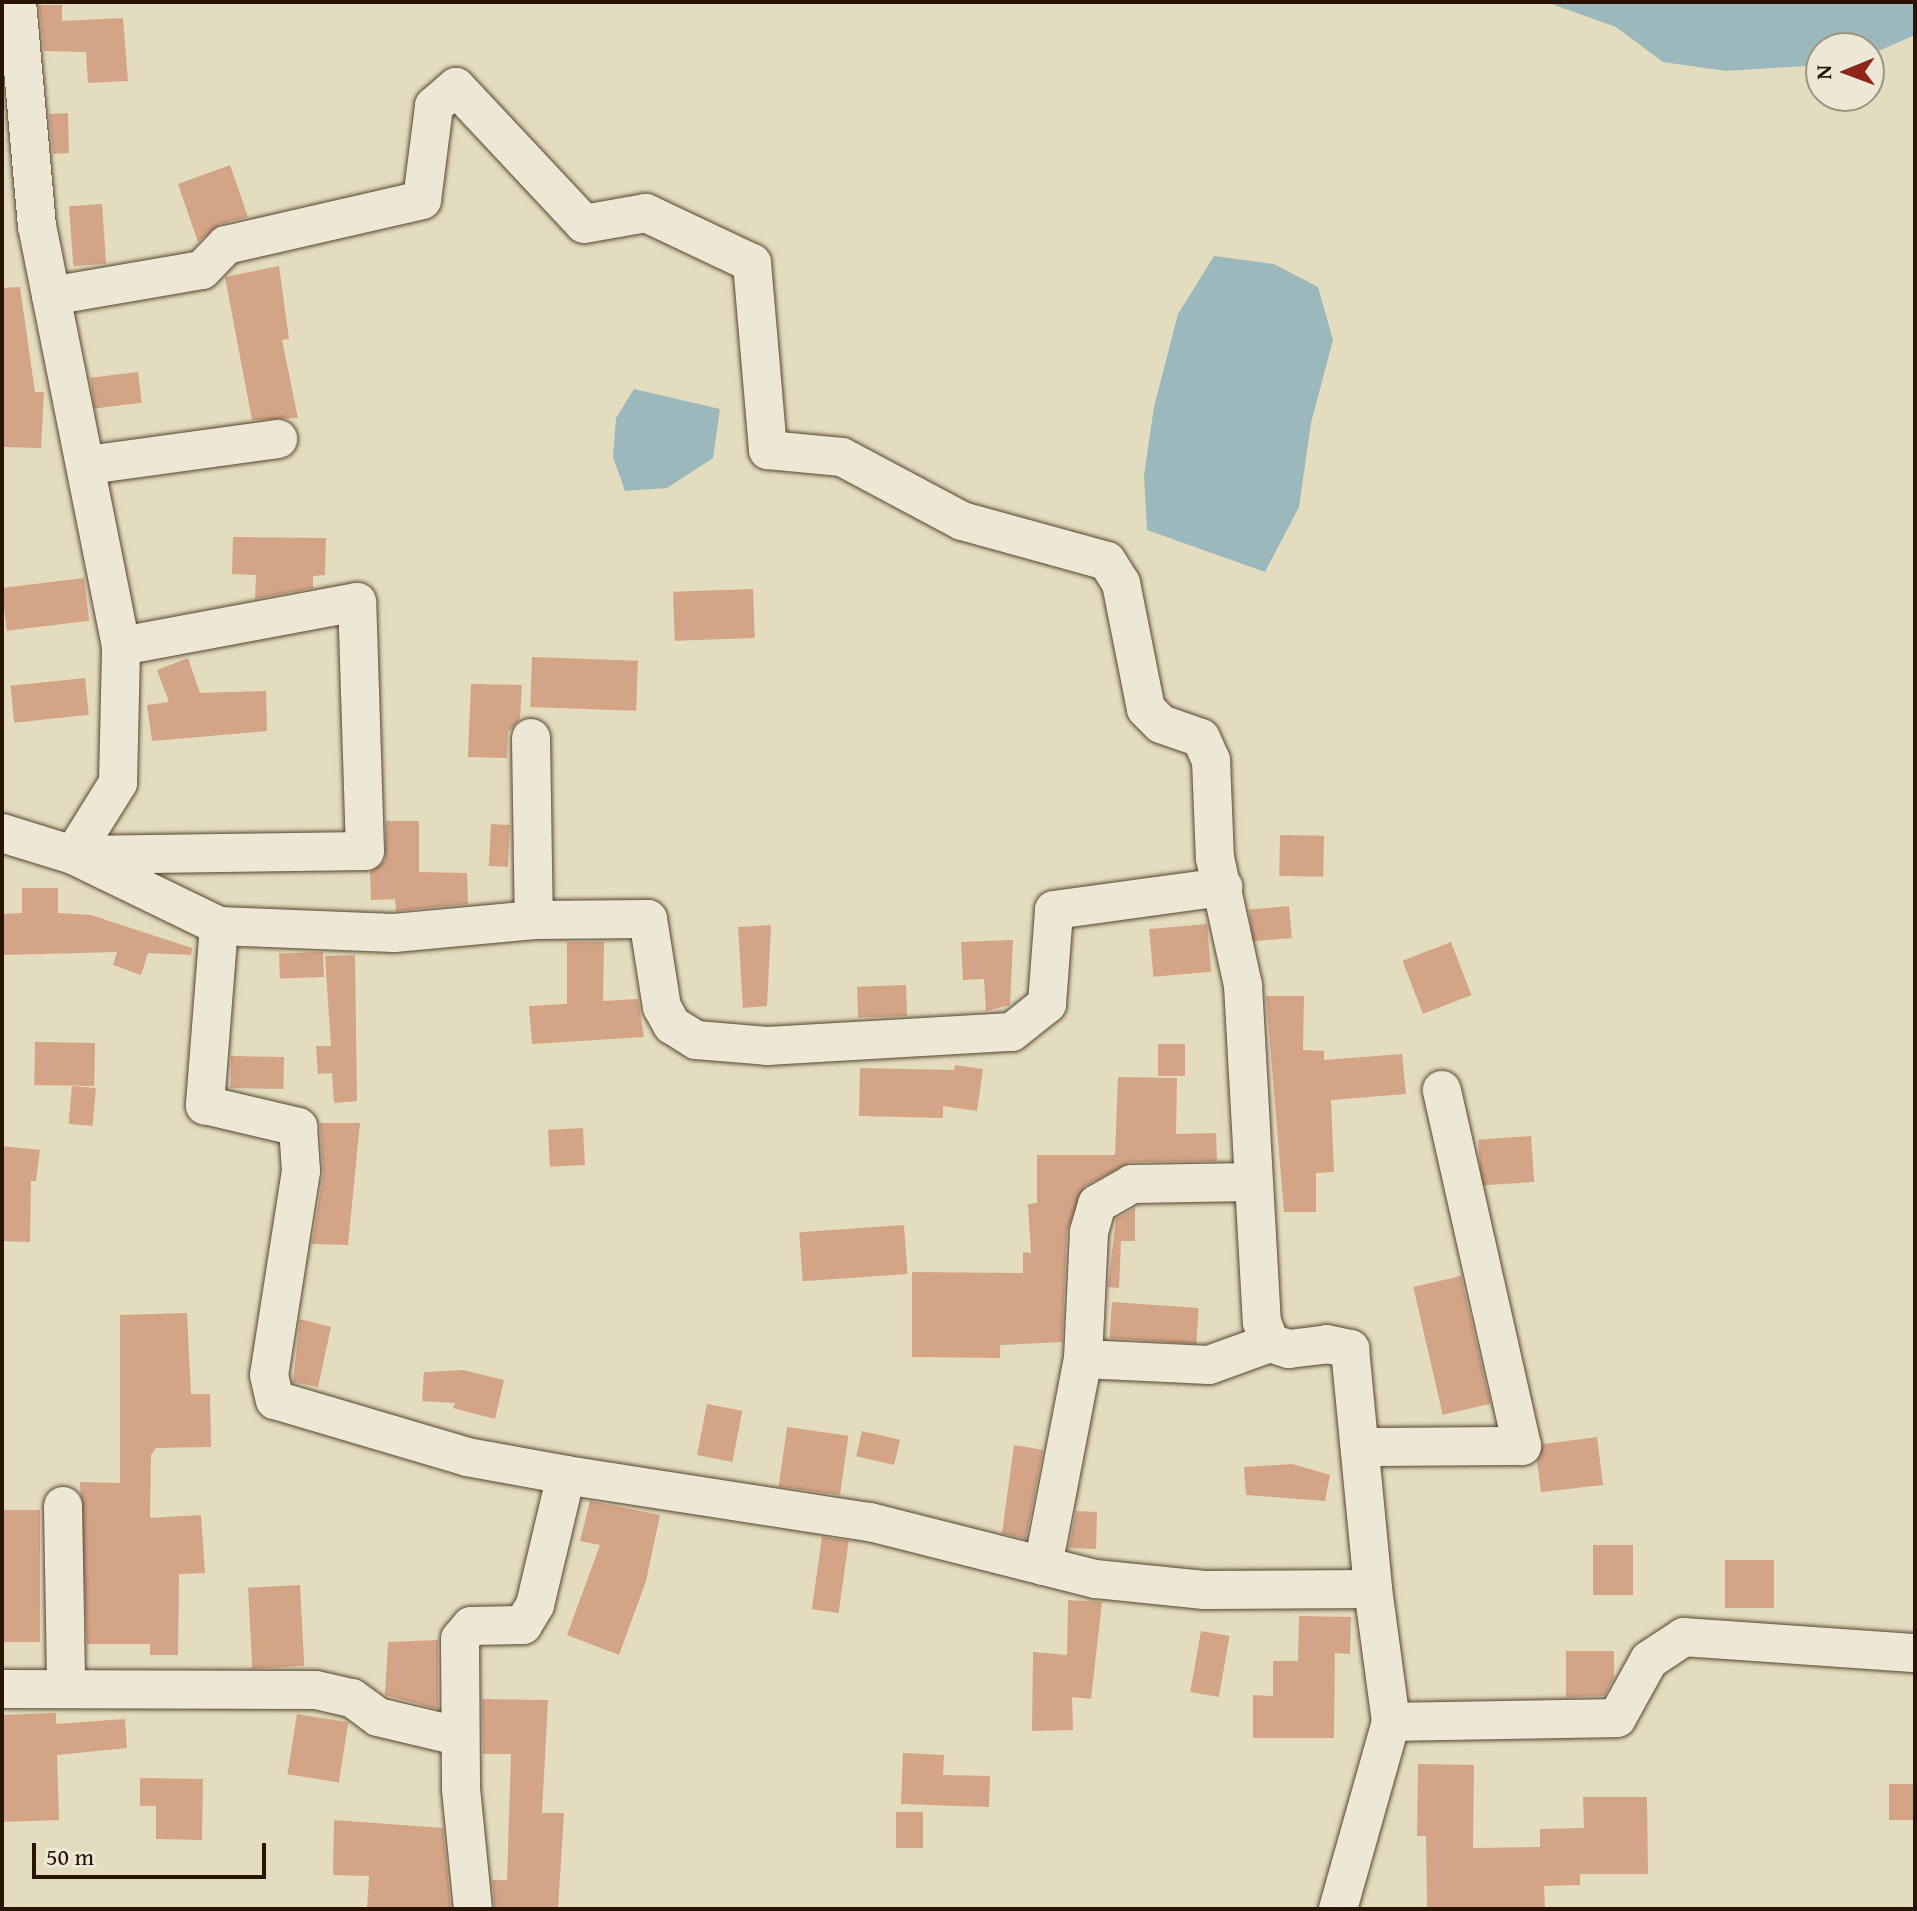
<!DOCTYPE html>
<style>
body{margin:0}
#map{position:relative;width:1917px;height:1911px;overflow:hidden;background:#e4dcbe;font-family:"Gentium Book Plus",serif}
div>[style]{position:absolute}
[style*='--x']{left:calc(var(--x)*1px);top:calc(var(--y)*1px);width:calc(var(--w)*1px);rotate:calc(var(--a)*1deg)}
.water>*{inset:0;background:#9bb8bd}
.building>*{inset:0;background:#d4a486;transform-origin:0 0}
.roads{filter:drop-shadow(0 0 2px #584530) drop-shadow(0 0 2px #584530)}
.minor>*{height:38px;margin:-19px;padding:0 19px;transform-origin:19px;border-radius:19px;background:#ede8d5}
span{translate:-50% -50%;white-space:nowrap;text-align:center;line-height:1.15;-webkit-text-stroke:6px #ede8d5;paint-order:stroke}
.frame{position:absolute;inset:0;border:4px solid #291301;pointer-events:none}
.north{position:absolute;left:1805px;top:32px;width:80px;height:80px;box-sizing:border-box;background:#ede8d5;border:2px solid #9f9380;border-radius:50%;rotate:269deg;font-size:22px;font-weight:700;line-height:32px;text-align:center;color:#291301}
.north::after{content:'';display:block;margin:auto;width:28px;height:36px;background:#8f2418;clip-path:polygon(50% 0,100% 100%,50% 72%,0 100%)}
.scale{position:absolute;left:32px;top:1843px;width:234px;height:36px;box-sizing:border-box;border:4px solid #291301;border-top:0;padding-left:10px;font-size:24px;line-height:28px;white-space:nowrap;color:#291301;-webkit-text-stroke:6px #ede8d5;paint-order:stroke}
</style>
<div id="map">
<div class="water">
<i style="clip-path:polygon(1546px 2px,1915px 2px,1915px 35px,1869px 55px,1869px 48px,1821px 48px,1821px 65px,1726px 71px,1663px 62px,1616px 27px)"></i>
<i style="clip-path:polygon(1214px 256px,1274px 264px,1318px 287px,1333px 340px,1311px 423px,1299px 507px,1265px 572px,1147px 530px,1144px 475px,1154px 407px,1178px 314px)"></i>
<i style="clip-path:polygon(634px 389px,720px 409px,713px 458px,667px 488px,625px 491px,613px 457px,616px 418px)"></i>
</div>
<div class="building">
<i style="clip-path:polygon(39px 5px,62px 5px,62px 21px,123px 18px,128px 81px,88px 83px,86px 52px,44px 51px)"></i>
<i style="clip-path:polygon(68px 113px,69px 153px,53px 154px,49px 114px)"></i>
<i style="clip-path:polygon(230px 165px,248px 217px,220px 224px,198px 242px,178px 184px)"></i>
<i style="left:102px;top:204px;width:60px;height:33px;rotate:86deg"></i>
<i style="clip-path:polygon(279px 266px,289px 339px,282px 340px,298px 418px,252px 420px,225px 277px)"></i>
<i style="clip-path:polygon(20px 287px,35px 392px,44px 392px,41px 448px,2px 447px,2px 288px)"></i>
<i style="left:138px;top:372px;width:31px;height:48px;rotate:83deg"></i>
<i style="clip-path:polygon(233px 537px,326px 538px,325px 575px,313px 576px,313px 588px,255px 599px,256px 575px,232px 574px)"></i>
<i style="left:84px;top:578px;width:43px;height:83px;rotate:83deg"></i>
<i style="left:753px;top:589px;width:49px;height:80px;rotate:88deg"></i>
<i style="left:532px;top:657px;width:106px;height:50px;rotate:2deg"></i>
<i style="clip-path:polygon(188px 658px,200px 693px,266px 691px,267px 731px,152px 741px,147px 705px,169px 702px,157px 670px)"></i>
<i style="left:85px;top:678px;width:37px;height:75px;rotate:84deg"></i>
<i style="clip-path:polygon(471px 684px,522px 685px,520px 719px,508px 732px,507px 758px,468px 757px)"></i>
<i style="clip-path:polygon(386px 821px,419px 821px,419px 872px,467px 873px,468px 904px,396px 911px,395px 899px,371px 900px,370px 872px,385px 861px)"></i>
<i style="left:491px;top:824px;width:19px;height:42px;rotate:3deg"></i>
<i style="left:1280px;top:835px;width:44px;height:41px;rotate:1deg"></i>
<i style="clip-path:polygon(22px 888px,58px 888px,58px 913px,91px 915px,192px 948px,191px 955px,148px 953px,141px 975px,113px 965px,117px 952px,2px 955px,2px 914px,22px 913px)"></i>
<i style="left:1289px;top:906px;width:32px;height:40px;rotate:85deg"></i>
<i style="left:1207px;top:924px;width:48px;height:58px;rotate:85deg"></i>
<i style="clip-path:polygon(771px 925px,767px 1006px,743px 1008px,738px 927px)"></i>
<i style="clip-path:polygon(1013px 940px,1010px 1005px,986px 1011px,984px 979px,963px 980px,961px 942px)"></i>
<i style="clip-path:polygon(567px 942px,604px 942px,603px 1001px,638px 999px,644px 1037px,532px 1044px,529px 1006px,567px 1004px)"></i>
<i style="left:1451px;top:942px;width:57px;height:52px;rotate:69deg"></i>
<i style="left:323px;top:952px;width:25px;height:44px;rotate:88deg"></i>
<i style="clip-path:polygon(355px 955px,357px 1101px,334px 1103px,332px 1073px,318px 1074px,316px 1046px,331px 1046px,325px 956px)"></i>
<i style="left:906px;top:985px;width:31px;height:49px;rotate:88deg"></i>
<i style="clip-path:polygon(1266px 996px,1304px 996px,1303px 1050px,1324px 1051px,1324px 1060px,1402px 1054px,1406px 1094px,1331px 1100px,1334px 1172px,1316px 1173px,1316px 1212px,1284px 1212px)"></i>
<i style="left:35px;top:1042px;width:60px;height:43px;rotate:1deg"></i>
<i style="left:1158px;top:1044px;width:27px;height:32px"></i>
<i style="left:231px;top:1056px;width:53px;height:32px;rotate:1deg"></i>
<i style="clip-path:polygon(955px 1065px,983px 1069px,977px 1111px,943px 1106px,943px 1118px,859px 1116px,860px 1068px,954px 1070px)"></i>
<i style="clip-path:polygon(1118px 1077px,1177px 1078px,1176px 1134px,1216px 1133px,1217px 1161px,1131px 1162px,1085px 1186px,1067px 1231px,1062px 1342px,1000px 1345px,1000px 1358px,912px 1357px,912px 1272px,1023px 1273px,1023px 1252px,1031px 1253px,1028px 1204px,1037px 1203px,1037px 1155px,1115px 1155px)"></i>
<i style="left:72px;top:1086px;width:24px;height:38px;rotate:5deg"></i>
<i style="clip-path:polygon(320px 1123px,360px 1123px,348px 1245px,312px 1244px,323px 1174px)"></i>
<i style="left:583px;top:1128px;width:37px;height:35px;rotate:87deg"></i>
<i style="left:1531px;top:1136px;width:46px;height:53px;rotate:86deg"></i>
<i style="clip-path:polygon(2px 1146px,40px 1150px,36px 1181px,31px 1181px,30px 1242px,2px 1241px)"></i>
<i style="clip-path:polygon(1135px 1208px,1135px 1241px,1121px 1241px,1119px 1288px,1108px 1287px,1116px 1219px)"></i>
<i style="left:904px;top:1225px;width:49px;height:105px;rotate:86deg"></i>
<i style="left:1461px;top:1276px;width:131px;height:49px;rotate:77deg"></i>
<i style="left:1112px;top:1302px;width:87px;height:36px;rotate:4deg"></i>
<i style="clip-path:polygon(187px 1313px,191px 1394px,210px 1394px,211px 1447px,156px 1448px,151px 1455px,150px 1518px,201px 1515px,205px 1573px,179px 1574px,178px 1655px,150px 1655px,150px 1644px,87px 1644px,80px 1482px,120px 1483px,120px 1315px)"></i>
<i style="clip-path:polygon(300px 1319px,331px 1327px,318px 1387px,293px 1382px)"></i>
<i style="clip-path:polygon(463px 1370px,504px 1380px,495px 1419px,453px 1408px,455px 1403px,422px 1401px,424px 1372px)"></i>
<i style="left:707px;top:1404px;width:36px;height:52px;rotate:11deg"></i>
<i style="left:787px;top:1427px;width:62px;height:60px;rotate:8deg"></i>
<i style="left:862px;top:1431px;width:39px;height:26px;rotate:13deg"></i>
<i style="clip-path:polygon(1597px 1437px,1603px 1485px,1541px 1492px,1537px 1461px,1543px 1444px)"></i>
<i style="clip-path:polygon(1014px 1445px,1043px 1450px,1026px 1539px,1002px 1533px)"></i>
<i style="clip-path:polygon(1292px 1464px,1330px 1475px,1325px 1501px,1246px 1495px,1244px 1467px)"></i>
<i style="clip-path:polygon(590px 1501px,660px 1515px,646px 1581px,619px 1655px,567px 1635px,600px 1545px,580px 1541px)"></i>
<i style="left:2px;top:1510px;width:38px;height:132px"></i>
<i style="clip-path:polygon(1076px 1511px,1097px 1512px,1096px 1549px,1069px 1548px)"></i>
<i style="left:822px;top:1537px;width:27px;height:73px;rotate:8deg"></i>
<i style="left:1593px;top:1545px;width:40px;height:50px"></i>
<i style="left:1725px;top:1560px;width:49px;height:48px"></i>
<i style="left:300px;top:1585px;width:81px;height:52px;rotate:87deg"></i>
<i style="clip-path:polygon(1068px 1600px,1102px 1602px,1091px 1699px,1072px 1697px,1073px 1730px,1032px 1731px,1033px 1652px,1067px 1655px)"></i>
<i style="clip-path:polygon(1299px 1616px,1351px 1617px,1350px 1654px,1335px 1653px,1334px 1738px,1253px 1738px,1253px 1695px,1273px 1696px,1273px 1661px,1298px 1661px)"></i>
<i style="left:1201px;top:1631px;width:29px;height:62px;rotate:10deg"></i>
<i style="clip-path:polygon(438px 1640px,438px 1709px,385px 1695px,388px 1642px)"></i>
<i style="clip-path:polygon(1566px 1651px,1614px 1651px,1614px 1678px,1604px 1696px,1566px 1697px)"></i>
<i style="clip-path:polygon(482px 1699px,548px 1700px,542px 1813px,564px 1813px,558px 1909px,495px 1909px,492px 1880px,507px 1880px,511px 1754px,483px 1754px)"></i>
<i style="clip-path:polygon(56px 1713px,56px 1724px,125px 1719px,127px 1748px,57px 1755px,59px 1820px,2px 1822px,2px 1715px)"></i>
<i style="left:297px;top:1714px;width:52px;height:61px;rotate:9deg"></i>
<i style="clip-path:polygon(903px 1753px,944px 1755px,943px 1775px,990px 1776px,989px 1807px,901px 1804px)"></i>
<i style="clip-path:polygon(1418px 1764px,1474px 1765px,1473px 1848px,1540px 1847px,1540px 1829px,1584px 1828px,1583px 1797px,1647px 1797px,1648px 1874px,1580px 1874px,1580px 1885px,1544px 1886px,1545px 1909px,1427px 1909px,1426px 1836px,1417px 1836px)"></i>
<i style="clip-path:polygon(140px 1778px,203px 1779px,202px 1840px,156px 1839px,156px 1806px,140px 1806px)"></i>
<i style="left:1889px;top:1784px;width:26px;height:36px"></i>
<i style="left:896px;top:1812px;width:27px;height:36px"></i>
<i style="clip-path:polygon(334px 1820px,443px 1828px,451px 1909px,367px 1909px,369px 1876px,333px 1875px)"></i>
</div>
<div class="roads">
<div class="minor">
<i style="--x:51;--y:296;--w:153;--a:-9.8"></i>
<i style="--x:202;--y:270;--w:35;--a:-46"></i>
<i style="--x:226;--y:245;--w:201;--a:-12.9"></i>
<i style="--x:422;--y:200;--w:95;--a:-82.7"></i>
<i style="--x:434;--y:106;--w:29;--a:-41"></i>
<i style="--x:456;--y:87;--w:187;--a:46.9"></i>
<i style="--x:584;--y:224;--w:63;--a:-10.1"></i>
<i style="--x:646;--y:213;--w:117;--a:25.3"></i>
<i style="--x:752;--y:263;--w:188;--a:85.1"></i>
<i style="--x:768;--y:450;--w:74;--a:5.4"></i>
<i style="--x:842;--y:457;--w:136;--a:28.1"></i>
<i style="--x:962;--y:521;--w:150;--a:15.4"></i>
<i style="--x:1107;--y:561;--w:26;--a:58"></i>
<i style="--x:1121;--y:583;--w:128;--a:78.8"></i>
<i style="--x:1146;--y:709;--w:21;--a:45"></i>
<i style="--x:1161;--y:724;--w:42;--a:19.3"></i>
<i style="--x:1201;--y:738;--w:24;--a:66"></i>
<i style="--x:1211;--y:760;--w:98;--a:87.7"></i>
<i style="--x:1215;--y:858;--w:130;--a:77.6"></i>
<i style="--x:1243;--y:985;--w:338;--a:86.8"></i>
<i style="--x:1262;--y:1322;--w:22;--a:69"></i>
<i style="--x:1270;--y:1343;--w:20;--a:18"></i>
<i style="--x:1289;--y:1349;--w:38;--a:-7"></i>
<i style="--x:1327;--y:1344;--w:24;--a:12"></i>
<i style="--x:1350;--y:1349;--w:241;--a:84.5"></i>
<i style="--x:1373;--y:1589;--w:169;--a:179.7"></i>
<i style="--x:1204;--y:1590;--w:110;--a:-174.2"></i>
<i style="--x:1095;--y:1579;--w:233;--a:-165.8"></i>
<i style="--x:869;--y:1522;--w:307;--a:-171.2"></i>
<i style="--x:566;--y:1475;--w:134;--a:103.4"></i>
<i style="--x:535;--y:1605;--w:23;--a:121"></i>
<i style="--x:523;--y:1625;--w:52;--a:178.9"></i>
<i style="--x:471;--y:1626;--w:17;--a:130"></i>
<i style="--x:460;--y:1639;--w:150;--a:89.6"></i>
<i style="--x:461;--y:1789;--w:121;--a:84.3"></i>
<i style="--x:88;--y:465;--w:192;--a:-7.8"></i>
<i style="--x:531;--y:738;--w:182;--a:89.1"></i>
<i style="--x:2;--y:833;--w:74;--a:17.2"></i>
<i style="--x:73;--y:855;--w:85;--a:-58"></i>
<i style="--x:118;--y:783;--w:137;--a:-88.7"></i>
<i style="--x:121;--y:646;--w:428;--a:-101.3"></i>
<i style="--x:37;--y:226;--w:225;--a:-95.1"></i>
<i style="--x:73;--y:855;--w:162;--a:25.9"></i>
<i style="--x:219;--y:926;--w:175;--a:2.3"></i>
<i style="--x:394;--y:933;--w:141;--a:-5.3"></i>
<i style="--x:534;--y:920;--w:114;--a:-0.5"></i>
<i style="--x:648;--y:919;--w:89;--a:81"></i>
<i style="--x:662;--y:1007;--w:21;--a:61"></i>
<i style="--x:672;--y:1025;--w:28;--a:32"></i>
<i style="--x:696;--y:1040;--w:71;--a:4.8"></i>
<i style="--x:767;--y:1046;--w:245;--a:-3.3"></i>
<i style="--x:1012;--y:1032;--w:45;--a:-38.7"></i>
<i style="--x:1047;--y:1004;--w:94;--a:-85.7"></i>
<i style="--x:1054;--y:910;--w:171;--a:-7.8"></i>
<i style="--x:79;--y:855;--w:286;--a:-0.8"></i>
<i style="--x:365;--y:851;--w:249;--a:-91.8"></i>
<i style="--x:357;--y:602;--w:240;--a:169.4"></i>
<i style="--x:219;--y:926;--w:180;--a:94.5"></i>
<i style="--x:205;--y:1105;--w:96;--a:13.3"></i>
<i style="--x:298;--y:1127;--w:44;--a:86.1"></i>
<i style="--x:301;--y:1171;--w:206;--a:98.9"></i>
<i style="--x:269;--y:1375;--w:26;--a:77"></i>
<i style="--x:275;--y:1400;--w:200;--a:16.5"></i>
<i style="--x:467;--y:1457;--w:101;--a:10.3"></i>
<i style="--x:1083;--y:1359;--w:126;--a:2.7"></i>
<i style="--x:1209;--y:1365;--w:65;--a:-19.8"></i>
<i style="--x:1362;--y:1447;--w:160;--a:-0.4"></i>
<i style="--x:1522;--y:1446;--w:365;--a:-102.7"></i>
<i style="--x:63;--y:1506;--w:179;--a:89"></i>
<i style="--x:1043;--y:1566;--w:211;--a:-79.1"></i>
<i style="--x:1083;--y:1359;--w:127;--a:-87.3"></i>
<i style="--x:1089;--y:1232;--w:29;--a:-74"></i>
<i style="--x:1097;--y:1204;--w:40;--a:-29.7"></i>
<i style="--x:1132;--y:1184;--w:120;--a:-1"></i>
<i style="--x:2;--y:1689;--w:314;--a:0.2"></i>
<i style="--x:316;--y:1690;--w:37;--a:13"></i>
<i style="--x:352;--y:1698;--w:32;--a:36"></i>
<i style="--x:378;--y:1717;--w:82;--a:13.4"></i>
<i style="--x:1391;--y:1722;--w:226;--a:-1"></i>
<i style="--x:1617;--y:1718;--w:66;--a:-61.1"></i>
<i style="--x:1649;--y:1660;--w:42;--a:-33.3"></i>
<i style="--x:1684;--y:1637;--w:232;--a:4"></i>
<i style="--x:1338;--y:1909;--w:194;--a:-74.2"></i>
<i style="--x:1391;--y:1722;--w:134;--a:-97.7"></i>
</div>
</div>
<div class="frame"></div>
<div class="north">N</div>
<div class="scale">50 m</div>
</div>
